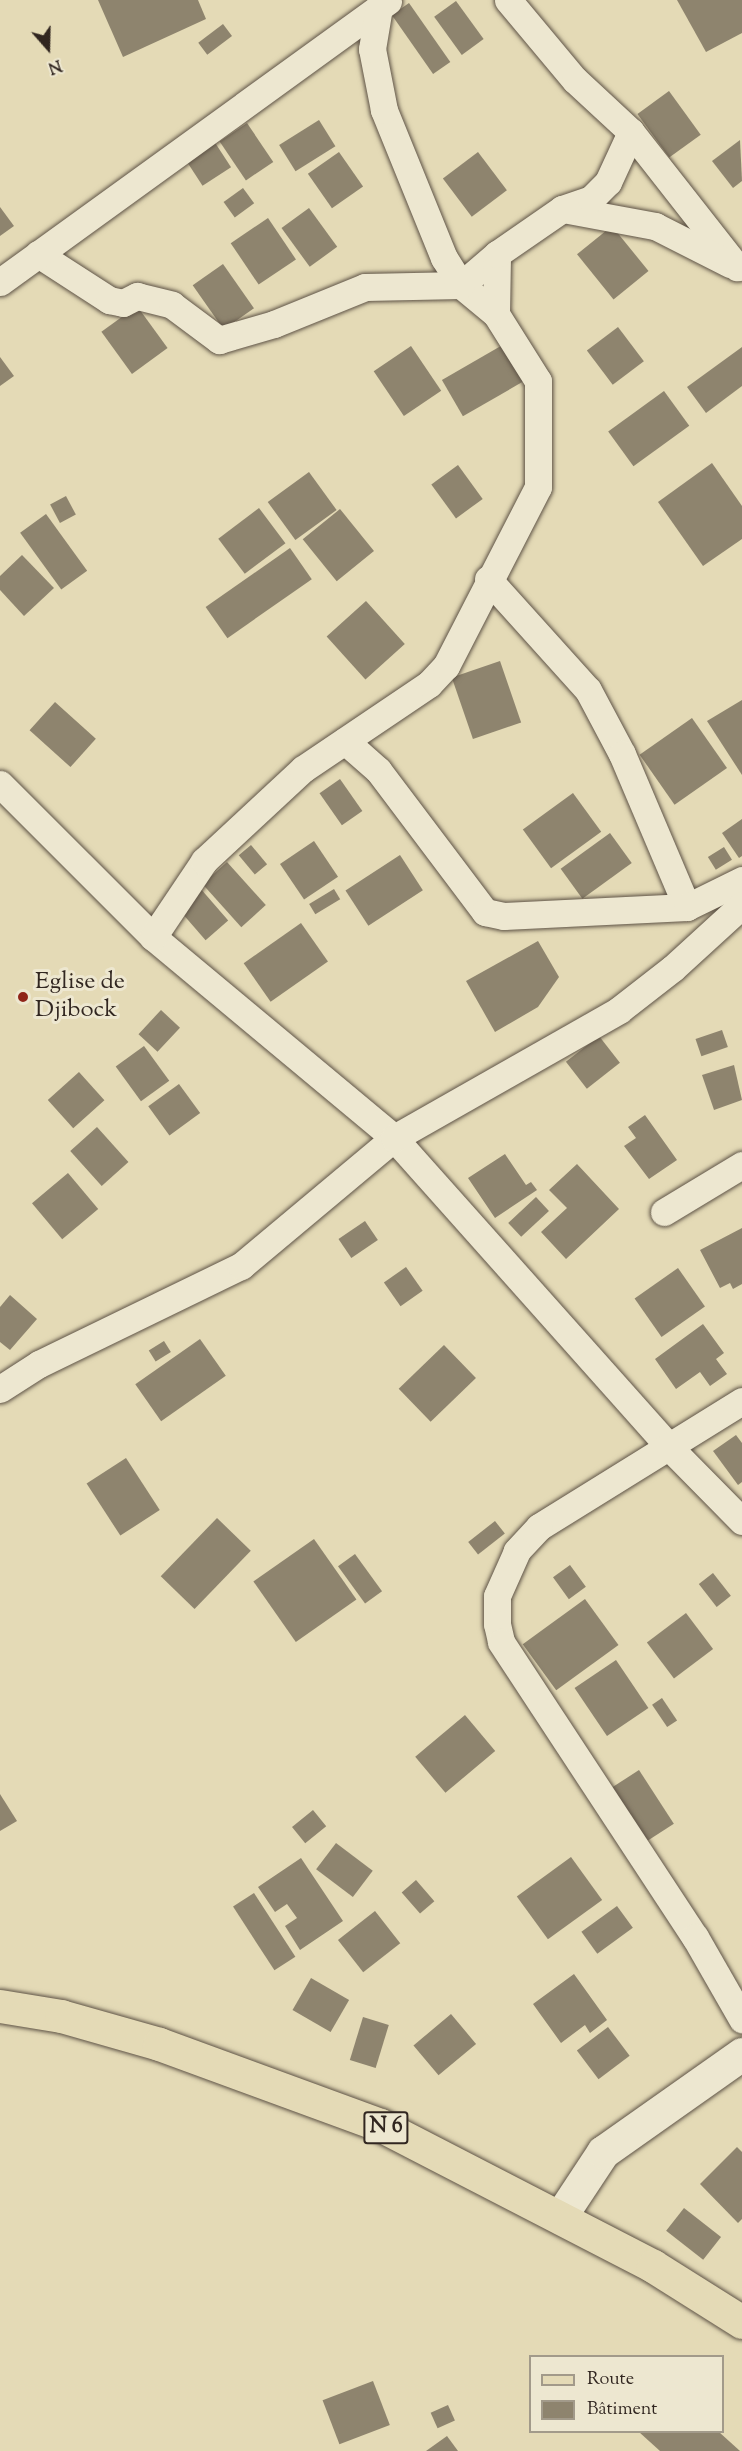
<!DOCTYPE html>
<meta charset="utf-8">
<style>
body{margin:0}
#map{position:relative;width:742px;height:2451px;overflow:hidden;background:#e4dab6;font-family:"Sorts Mill Goudy",serif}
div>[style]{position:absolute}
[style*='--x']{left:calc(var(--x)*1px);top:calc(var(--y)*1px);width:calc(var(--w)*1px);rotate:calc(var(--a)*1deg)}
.building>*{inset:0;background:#8e846e;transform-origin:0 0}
.roads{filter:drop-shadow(0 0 2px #5e5346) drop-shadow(0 0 2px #5e5346)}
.street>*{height:27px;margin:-13.5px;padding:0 13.5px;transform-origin:13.5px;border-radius:13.5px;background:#ede7d0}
.secondary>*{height:33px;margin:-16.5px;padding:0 16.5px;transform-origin:16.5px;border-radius:16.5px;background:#ede7d0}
.primary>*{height:33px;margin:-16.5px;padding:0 16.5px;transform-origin:16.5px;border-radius:16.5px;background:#e4dab6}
.dots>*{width:16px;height:16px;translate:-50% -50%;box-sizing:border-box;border:3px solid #ede7d0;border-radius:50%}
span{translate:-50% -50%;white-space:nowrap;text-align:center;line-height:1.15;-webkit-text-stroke:6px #ede7d0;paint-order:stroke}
.shield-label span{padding:2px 4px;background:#ede7d0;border:2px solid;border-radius:4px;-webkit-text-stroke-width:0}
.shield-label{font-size:22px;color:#312620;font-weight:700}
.poi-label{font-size:24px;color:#312620}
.left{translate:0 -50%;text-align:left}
.legend{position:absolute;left:529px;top:2355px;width:195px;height:78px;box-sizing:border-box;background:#ede7d0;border:2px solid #a29a8a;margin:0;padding:8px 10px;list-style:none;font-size:18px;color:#312620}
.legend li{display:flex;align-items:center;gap:12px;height:30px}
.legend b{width:30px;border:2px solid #a29a8a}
.north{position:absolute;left:18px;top:18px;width:60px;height:60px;-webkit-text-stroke:4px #ede7d0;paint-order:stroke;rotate:160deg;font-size:16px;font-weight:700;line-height:24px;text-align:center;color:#312620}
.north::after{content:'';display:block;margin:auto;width:21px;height:27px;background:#312620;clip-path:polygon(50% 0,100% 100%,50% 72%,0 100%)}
</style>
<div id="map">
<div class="building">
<i style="clip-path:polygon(98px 0,198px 0,206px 19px,123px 57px)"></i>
<i style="clip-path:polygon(677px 0,742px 0,742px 33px,706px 52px)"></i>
<i style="left:456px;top:1px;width:47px;height:27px;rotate:54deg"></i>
<i style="left:409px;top:3px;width:72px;height:21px;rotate:55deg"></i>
<i style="left:223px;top:24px;width:15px;height:31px;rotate:53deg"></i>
<i style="left:669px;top:91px;width:54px;height:39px;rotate:54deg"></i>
<i style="left:319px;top:120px;width:31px;height:47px;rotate:58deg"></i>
<i style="left:247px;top:123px;width:47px;height:33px;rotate:56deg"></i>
<i style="left:212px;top:138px;width:35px;height:34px;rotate:57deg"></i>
<i style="clip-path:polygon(740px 140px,742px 181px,733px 188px,712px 161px)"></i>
<i style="left:339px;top:152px;width:42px;height:38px;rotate:55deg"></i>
<i style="left:478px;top:152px;width:48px;height:44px;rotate:53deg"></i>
<i style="left:243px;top:188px;width:19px;height:24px;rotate:54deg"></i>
<i style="clip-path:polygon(0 207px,14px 226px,0 236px)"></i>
<i style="left:309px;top:208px;width:48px;height:34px;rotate:54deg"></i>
<i style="left:268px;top:218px;width:50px;height:45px;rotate:56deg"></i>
<i style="left:612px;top:226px;width:58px;height:45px;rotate:51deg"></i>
<i style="left:223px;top:264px;width:54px;height:37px;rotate:55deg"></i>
<i style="left:137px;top:306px;width:52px;height:44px;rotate:54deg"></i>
<i style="left:618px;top:327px;width:43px;height:39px;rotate:53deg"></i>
<i style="left:506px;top:343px;width:42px;height:74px;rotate:60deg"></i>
<i style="left:411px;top:346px;width:54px;height:45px;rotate:56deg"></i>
<i style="clip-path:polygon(742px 347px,742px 386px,706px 413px,687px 387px)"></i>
<i style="clip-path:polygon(0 357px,14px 376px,0 386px)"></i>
<i style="left:664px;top:391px;width:43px;height:69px;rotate:54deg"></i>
<i style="clip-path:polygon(712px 463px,742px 506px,742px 539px,703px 566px,658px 502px)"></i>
<i style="left:458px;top:465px;width:42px;height:33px;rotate:54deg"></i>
<i style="left:309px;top:472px;width:47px;height:51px;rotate:54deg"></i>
<i style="left:66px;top:496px;width:21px;height:18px;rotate:62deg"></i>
<i style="left:259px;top:508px;width:44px;height:51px;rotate:53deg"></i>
<i style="left:340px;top:509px;width:54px;height:48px;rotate:51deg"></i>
<i style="left:46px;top:514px;width:70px;height:32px;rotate:54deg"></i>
<i style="left:290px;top:548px;width:38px;height:103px;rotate:55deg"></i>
<i style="clip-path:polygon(22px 555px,54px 588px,24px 616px,0 590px,0 576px)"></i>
<i style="left:366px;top:601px;width:58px;height:53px;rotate:48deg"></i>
<i style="left:500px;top:661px;width:65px;height:51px;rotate:71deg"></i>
<i style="clip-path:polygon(742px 700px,742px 775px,707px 721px)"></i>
<i style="left:55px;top:702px;width:55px;height:38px;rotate:42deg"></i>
<i style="left:692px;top:718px;width:61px;height:64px;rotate:55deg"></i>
<i style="left:340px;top:779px;width:39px;height:25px;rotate:55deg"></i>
<i style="left:573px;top:793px;width:48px;height:62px;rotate:54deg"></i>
<i style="clip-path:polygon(742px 819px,742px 856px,739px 858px,722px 833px)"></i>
<i style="left:610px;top:833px;width:37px;height:61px;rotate:54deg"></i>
<i style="left:314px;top:841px;width:43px;height:41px;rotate:56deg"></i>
<i style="left:251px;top:845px;width:25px;height:16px;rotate:50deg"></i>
<i style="left:724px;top:847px;width:15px;height:19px;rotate:58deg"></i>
<i style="left:400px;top:855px;width:42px;height:65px;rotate:57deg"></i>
<i style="left:227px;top:862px;width:58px;height:33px;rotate:48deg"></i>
<i style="left:200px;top:888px;width:43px;height:30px;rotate:49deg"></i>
<i style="left:334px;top:889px;width:12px;height:29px;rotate:59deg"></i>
<i style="left:301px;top:923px;width:47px;height:70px;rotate:55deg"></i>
<i style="clip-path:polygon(538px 941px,559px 977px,538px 1007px,495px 1032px,466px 981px)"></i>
<i style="left:161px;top:1010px;width:26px;height:33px;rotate:43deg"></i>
<i style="left:722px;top:1030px;width:18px;height:28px;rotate:71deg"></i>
<i style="left:599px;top:1036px;width:34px;height:42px;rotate:52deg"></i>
<i style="left:144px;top:1046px;width:43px;height:35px;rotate:54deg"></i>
<i style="clip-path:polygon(734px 1065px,742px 1100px,714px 1110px,702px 1075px)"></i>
<i style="left:79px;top:1072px;width:38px;height:42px;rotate:48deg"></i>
<i style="left:179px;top:1084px;width:36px;height:38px;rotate:54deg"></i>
<i style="clip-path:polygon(645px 1115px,677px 1160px,649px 1179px,624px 1146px,636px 1138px,628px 1127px)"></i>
<i style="left:97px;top:1127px;width:47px;height:36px;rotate:48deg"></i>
<i style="clip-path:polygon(505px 1154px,526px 1185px,531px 1182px,537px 1190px,495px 1218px,468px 1178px)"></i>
<i style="clip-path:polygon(577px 1164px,619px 1209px,566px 1259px,541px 1232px,567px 1208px,549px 1190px)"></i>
<i style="left:68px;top:1173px;width:47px;height:47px;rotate:50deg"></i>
<i style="left:536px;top:1197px;width:19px;height:38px;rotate:47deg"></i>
<i style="left:365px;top:1221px;width:23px;height:32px;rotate:56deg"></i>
<i style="clip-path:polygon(742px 1228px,742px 1284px,733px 1289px,730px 1283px,720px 1288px,700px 1250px)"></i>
<i style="left:406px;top:1267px;width:29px;height:27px;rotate:55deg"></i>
<i style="left:678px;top:1268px;width:47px;height:53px;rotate:55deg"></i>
<i style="clip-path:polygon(10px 1295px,37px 1319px,10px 1350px,0 1342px,0 1307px)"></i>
<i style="clip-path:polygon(703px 1324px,724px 1353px,716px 1359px,727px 1374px,710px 1386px,700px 1372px,676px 1389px,655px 1359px)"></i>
<i style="left:200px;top:1339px;width:45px;height:79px;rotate:55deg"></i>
<i style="left:164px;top:1341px;width:13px;height:18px;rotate:58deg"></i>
<i style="left:444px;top:1345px;width:46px;height:63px;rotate:46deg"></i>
<i style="clip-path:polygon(736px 1435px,742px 1443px,742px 1482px,738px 1485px,713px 1451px)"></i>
<i style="left:126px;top:1458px;width:62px;height:47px;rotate:57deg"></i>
<i style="left:217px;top:1518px;width:47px;height:81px;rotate:44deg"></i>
<i style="left:495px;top:1521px;width:16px;height:34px;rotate:52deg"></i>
<i style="left:314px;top:1539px;width:74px;height:74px;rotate:55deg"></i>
<i style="left:355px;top:1554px;width:46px;height:21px;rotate:54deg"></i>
<i style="left:570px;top:1565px;width:27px;height:21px;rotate:54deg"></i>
<i style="left:713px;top:1573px;width:29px;height:18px;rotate:52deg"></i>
<i style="left:585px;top:1599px;width:57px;height:77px;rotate:54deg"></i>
<i style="left:686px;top:1613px;width:45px;height:49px;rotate:53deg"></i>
<i style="left:616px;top:1660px;width:58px;height:50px;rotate:56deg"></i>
<i style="left:662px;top:1698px;width:27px;height:12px;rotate:56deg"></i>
<i style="left:465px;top:1715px;width:47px;height:65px;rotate:50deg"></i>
<i style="left:639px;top:1770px;width:64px;height:36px;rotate:57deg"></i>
<i style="clip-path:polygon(0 1794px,17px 1821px,0 1831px)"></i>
<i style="left:313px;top:1810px;width:21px;height:27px;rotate:51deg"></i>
<i style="left:336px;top:1843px;width:46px;height:33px;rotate:37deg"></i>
<i style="left:571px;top:1857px;width:53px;height:67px;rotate:54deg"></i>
<i style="clip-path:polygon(301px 1858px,343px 1921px,300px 1950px,285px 1926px,297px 1918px,287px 1904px,275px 1912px,258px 1887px)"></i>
<i style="left:416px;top:1880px;width:28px;height:19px;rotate:49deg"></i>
<i style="left:254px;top:1893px;width:76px;height:25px;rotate:57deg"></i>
<i style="left:617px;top:1906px;width:27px;height:44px;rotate:54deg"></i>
<i style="left:375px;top:1911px;width:41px;height:47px;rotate:52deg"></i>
<i style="clip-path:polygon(574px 1974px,607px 2020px,590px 2033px,585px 2025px,561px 2043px,533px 2004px)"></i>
<i style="left:311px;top:1978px;width:44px;height:37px;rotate:30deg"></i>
<i style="left:451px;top:2014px;width:39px;height:49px;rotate:50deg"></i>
<i style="left:363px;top:2017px;width:27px;height:45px;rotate:17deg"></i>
<i style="left:608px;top:2027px;width:36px;height:39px;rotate:53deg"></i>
<i style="clip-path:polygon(737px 2147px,742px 2152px,742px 2219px,738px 2223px,700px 2184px)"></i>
<i style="left:684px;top:2208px;width:47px;height:29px;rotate:38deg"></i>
<i style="left:373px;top:2381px;width:47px;height:54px;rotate:69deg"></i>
<i style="left:448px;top:2405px;width:17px;height:19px;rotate:66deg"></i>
<i style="clip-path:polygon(639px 2432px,719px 2432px,740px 2451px,660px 2451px)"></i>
<i style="clip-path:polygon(447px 2436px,458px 2451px,426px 2451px)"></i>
</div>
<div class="roads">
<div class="street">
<i style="--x:508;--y:0;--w:104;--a:50.1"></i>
<i style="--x:575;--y:80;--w:76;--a:42.9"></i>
<i style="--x:631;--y:132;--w:172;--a:51.9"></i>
<i style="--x:563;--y:209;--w:94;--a:10.5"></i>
<i style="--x:655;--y:226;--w:84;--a:26.9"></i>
<i style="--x:38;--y:254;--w:85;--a:32.9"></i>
<i style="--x:109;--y:300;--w:14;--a:12"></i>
<i style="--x:123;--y:303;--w:16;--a:-27"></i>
<i style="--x:137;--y:296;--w:36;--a:14"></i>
<i style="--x:172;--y:305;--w:59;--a:36.7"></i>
<i style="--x:219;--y:340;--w:57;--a:-16.2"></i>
<i style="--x:274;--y:324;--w:98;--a:-22.1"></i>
<i style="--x:365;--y:287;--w:96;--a:-1.2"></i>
<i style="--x:461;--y:285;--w:48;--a:-40.7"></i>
<i style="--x:0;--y:282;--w:479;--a:-35.9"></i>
<i style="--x:496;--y:314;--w:60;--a:-89"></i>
<i style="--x:497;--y:254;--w:79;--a:-34.7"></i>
<i style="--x:562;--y:209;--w:31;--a:-19"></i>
<i style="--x:591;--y:199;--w:24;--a:-45"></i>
<i style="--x:608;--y:182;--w:55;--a:-65.3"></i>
<i style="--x:488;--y:579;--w:149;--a:48"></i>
<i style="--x:588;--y:690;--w:72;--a:62"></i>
<i style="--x:622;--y:754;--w:166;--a:67"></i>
<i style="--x:345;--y:741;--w:44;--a:41.3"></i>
<i style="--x:378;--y:770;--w:178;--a:53"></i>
<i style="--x:485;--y:912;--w:19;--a:12"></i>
<i style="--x:504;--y:916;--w:183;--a:-2.8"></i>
<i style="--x:687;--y:907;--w:61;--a:-26.1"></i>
<i style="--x:0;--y:784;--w:216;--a:45"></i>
<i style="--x:153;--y:937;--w:314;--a:39.8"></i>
<i style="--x:394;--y:1138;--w:416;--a:48.3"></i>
<i style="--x:671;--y:1449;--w:101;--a:45.4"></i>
<i style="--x:153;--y:937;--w:92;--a:-56.1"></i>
<i style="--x:204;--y:861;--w:135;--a:-42.9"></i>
<i style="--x:303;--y:769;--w:152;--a:-34"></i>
<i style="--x:429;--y:684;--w:25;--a:-47"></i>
<i style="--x:446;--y:666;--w:201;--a:-62.8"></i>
<i style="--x:538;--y:487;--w:106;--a:-90"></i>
<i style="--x:538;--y:381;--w:79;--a:-122.1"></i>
<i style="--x:496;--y:314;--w:45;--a:-140.4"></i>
<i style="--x:461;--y:285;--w:32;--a:-122"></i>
<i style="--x:444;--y:258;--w:160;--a:-112.1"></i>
<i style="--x:384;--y:110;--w:62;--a:-101.1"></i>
<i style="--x:372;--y:49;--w:43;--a:-80.5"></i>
<i style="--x:664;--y:1212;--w:91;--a:-31.1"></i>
<i style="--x:0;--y:1389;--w:46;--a:-32.7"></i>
<i style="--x:39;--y:1364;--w:225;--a:-25.9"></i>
<i style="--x:241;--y:1266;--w:199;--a:-39.9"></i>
<i style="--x:394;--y:1138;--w:259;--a:-29.6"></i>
<i style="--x:619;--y:1010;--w:68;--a:-37.9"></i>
<i style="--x:673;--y:968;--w:93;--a:-42.4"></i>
<i style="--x:742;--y:1401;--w:239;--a:148.2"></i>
<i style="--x:539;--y:1527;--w:33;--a:133"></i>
<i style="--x:517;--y:1551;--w:49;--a:114"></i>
<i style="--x:497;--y:1596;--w:28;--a:90"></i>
<i style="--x:497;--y:1624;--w:18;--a:77"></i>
<i style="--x:501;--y:1642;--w:353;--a:56.7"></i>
<i style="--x:695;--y:1937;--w:95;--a:60.2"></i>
</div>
<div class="secondary">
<i style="--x:560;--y:2217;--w:78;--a:-56.5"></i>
<i style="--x:603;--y:2152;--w:170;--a:-35.2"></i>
</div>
<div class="primary">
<i style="--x:0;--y:2006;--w:62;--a:9.3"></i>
<i style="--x:61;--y:2016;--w:102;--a:15.9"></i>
<i style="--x:159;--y:2044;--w:235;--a:20.1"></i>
<i style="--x:380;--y:2125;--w:307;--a:27.3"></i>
<i style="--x:653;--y:2266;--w:105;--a:32.2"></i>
</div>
</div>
<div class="dots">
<i style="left:23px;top:997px;background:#8f2418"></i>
</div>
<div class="shield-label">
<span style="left:386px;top:2128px">N 6</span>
</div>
<div class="poi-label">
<span class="left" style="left:35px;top:997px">Eglise de<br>Djibock</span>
</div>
<ul class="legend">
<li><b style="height:8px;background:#e4dab6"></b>Route</li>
<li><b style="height:16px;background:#8e846e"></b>Bâtiment</li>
</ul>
<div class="north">N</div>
</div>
